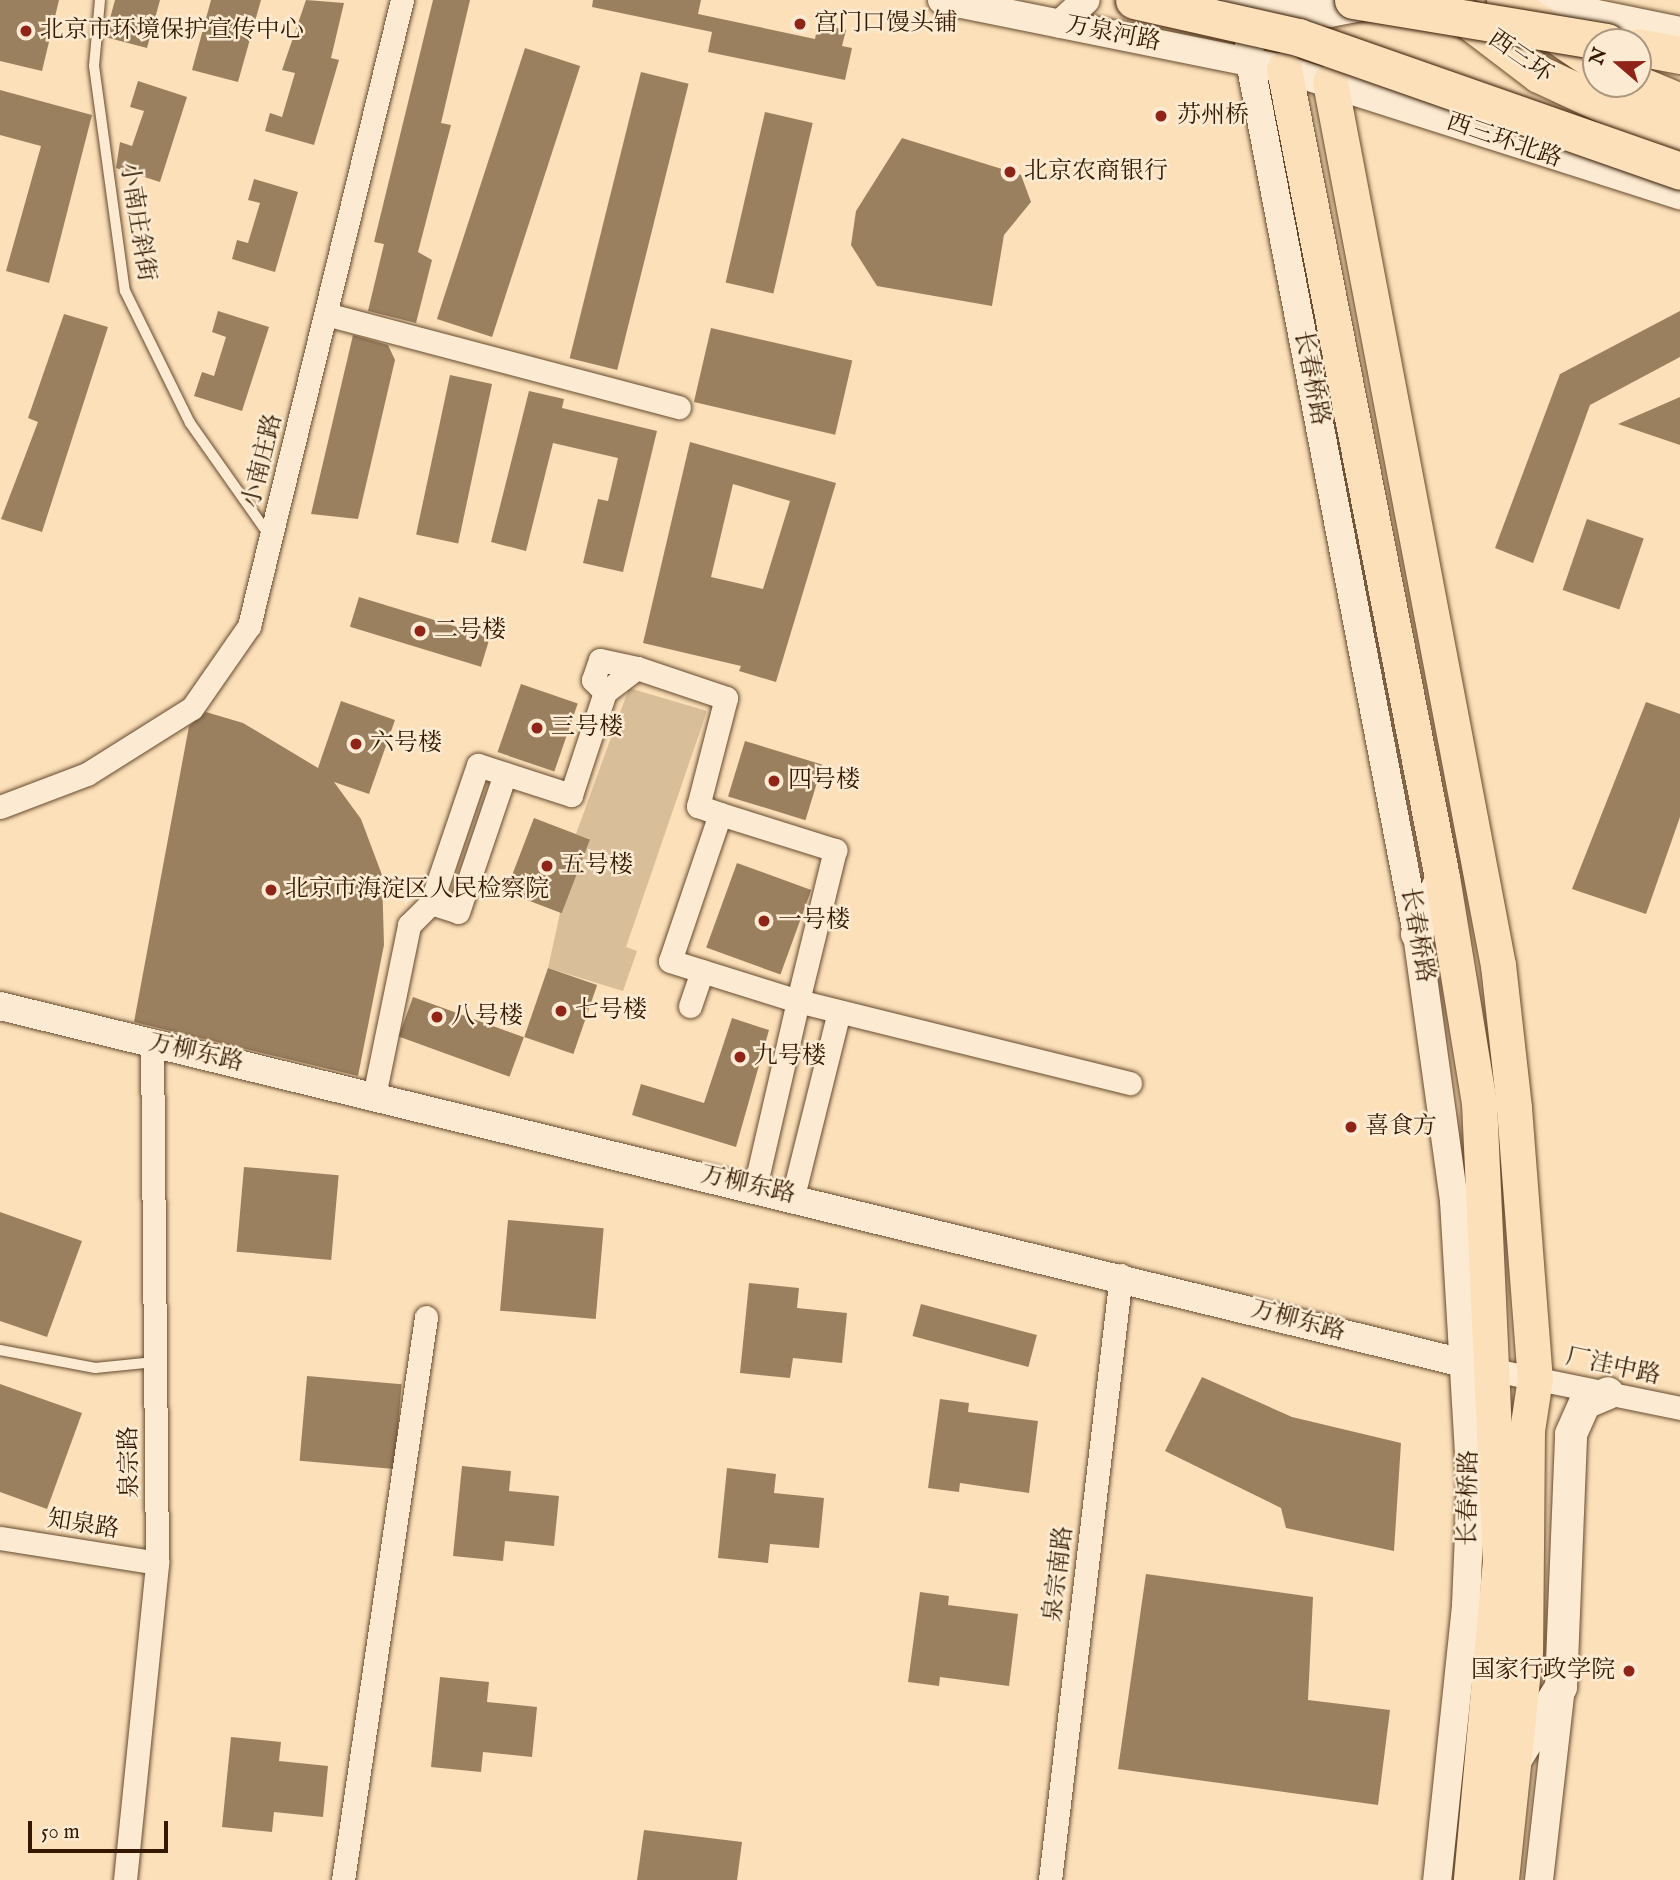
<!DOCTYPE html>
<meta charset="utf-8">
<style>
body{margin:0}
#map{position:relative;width:1680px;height:1880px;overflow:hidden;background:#fbe0b9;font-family:"IM FELL English","Noto Serif SC",serif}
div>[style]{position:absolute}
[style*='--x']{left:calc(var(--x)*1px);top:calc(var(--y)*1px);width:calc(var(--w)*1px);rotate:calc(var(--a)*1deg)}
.green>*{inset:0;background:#d9be9a}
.building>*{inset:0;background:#9b8060;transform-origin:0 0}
.roads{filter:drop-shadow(0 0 2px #664a2e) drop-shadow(0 0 2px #664a2e)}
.service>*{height:10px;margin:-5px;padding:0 5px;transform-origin:5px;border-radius:5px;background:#fcebd2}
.minor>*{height:23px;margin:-11.5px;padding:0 11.5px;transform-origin:11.5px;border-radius:11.5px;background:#fcebd2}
.tertiary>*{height:28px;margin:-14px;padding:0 14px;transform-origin:14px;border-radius:14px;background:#fcebd2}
.secondary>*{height:32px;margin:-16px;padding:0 16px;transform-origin:16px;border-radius:16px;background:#fcebd2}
.primary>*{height:35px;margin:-17.5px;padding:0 17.5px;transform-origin:17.5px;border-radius:17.5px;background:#fbe0b9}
.trunk>*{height:37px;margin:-18.5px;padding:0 18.5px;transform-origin:18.5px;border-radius:18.5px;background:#fbe0b9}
.bridges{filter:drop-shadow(0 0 2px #341800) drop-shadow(0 0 2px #341800)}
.trunk-bridge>*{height:37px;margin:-18.5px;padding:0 18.5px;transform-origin:18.5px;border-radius:18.5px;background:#fbe0b9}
.dots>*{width:19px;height:19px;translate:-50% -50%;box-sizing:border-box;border:4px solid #fcebd2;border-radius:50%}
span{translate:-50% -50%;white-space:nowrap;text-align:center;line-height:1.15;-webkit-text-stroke:5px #fcebd2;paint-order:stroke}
.poi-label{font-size:24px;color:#341800}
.left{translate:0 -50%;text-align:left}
.right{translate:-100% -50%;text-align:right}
.street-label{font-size:24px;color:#341800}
.north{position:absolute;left:1582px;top:28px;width:70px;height:70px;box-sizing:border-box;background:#fcebd2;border:2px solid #ac977e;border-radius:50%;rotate:290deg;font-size:19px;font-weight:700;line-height:28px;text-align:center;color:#341800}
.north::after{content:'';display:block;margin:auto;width:24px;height:32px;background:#8f2418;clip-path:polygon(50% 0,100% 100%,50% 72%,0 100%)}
.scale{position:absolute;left:28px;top:1821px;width:140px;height:32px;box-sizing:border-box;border:4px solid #341800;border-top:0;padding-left:9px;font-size:21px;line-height:24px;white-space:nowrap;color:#341800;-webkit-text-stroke:5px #fcebd2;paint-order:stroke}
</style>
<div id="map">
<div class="green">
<i style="clip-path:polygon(629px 688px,707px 711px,626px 947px,637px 951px,623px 991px,548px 968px,560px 913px,590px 839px,576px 834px)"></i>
</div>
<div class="building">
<i style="clip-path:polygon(0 0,59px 0,42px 71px,0 61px)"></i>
<i style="clip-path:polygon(115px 0,160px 0,147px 48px,105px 37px)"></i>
<i style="clip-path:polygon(211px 0,261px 0,238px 82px,192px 70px)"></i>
<i style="clip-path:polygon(306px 0,344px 3px,331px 58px,339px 60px,314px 145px,265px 131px,270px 113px,282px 117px,295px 73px,282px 70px)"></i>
<i style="clip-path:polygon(433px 0,470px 0,441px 123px,451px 125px,418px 252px,432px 260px,416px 323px,368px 311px,384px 244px,374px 242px)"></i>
<i style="clip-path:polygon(593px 0,701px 0,698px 14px,815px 39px,818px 24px,846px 30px,842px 46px,852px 48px,845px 80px,708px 52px,712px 32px,592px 7px)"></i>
<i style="left:525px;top:48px;width:58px;height:285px;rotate:18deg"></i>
<i style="left:641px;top:72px;width:49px;height:295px;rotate:14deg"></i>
<i style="clip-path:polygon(138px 81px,187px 97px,160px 182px,116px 168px,120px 142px,132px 146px,144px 111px,130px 107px)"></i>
<i style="clip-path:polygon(0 90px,92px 115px,49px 283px,6px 271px,41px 146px,0 135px)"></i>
<i style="left:765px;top:112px;width:49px;height:175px;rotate:13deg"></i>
<i style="clip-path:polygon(902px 138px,1021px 175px,1031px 202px,1004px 235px,992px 306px,877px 286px,851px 245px,856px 211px)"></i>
<i style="clip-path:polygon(254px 179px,298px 192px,275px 272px,232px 259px,237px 240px,248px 243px,260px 203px,248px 200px)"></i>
<i style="clip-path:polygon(218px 311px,269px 327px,242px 411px,194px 396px,202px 372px,214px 376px,226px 337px,212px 332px)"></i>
<i style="clip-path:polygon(1680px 311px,1680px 357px,1590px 405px,1533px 563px,1495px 548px,1560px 374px)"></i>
<i style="clip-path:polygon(64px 314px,108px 327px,42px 532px,1px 519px,38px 422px,28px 418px)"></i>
<i style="left:711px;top:328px;width:145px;height:76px;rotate:13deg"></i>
<i style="clip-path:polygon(353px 335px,388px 345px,395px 360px,358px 519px,311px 514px)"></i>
<i style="left:450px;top:375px;width:43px;height:163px;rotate:12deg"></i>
<i style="clip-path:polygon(529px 391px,564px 399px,562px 408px,657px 431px,623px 572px,583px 563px,598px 499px,608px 501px,618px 458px,553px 443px,526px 551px,491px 542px)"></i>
<i style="clip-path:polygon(1680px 397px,1680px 445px,1618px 424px)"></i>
<i style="clip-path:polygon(evenodd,690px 442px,836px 483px,776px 682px,739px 671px,741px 666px,643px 643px,690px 442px,733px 484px,790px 501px,763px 589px,711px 577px,733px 484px)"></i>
<i style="left:1587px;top:519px;width:60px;height:75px;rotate:19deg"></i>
<i style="left:359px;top:597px;width:137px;height:31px;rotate:17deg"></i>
<i style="left:521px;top:684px;width:60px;height:72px;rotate:19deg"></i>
<i style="clip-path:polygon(341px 701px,395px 720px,369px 794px,334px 782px,361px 819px,382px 875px,384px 945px,358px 1076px,134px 1022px,189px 726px,206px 712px,243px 723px,318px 768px)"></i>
<i style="clip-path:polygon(1646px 702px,1680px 714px,1680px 817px,1646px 914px,1572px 889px)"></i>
<i style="left:745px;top:741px;width:81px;height:58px;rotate:17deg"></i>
<i style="left:534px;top:818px;width:60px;height:79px;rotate:21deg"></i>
<i style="left:737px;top:863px;width:79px;height:90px;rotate:20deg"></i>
<i style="left:548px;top:968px;width:52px;height:73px;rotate:19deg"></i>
<i style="left:413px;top:997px;width:118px;height:42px;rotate:20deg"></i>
<i style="clip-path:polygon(732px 1018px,769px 1030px,736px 1147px,632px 1115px,641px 1084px,704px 1103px)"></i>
<i style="left:244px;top:1167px;width:95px;height:85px;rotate:5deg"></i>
<i style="clip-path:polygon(0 1212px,82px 1241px,47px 1337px,0 1321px)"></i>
<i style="left:508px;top:1220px;width:96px;height:91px;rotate:5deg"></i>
<i style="clip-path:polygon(749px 1283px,799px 1288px,797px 1308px,847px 1313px,842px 1363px,793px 1358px,790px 1378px,740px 1373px)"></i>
<i style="left:921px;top:1304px;width:120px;height:33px;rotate:15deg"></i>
<i style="left:307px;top:1376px;width:95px;height:85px;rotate:5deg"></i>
<i style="clip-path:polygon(1202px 1377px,1292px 1417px,1401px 1443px,1394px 1551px,1286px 1528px,1281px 1508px,1165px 1451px)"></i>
<i style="clip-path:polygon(0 1384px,82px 1413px,47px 1509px,0 1492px)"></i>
<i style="clip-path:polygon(940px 1399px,969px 1403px,968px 1412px,1038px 1421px,1029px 1493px,960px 1483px,959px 1492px,928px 1488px)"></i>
<i style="clip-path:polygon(462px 1466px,511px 1471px,509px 1491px,559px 1496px,554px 1546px,505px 1541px,503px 1561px,453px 1556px)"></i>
<i style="clip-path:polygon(727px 1468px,776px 1474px,774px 1493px,824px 1498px,819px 1548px,770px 1544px,768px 1563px,718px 1558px)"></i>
<i style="clip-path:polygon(1146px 1574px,1313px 1597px,1308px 1700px,1390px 1710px,1378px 1805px,1118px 1769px)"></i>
<i style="clip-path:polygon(920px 1592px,949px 1596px,948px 1605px,1018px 1614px,1009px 1686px,940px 1677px,939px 1686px,908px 1682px)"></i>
<i style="clip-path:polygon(440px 1677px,489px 1682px,487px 1702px,537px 1707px,532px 1757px,483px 1752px,481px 1772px,431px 1767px)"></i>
<i style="clip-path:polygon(231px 1737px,281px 1742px,279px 1761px,328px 1766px,323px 1817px,274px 1812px,272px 1832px,222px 1827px)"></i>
<i style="clip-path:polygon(644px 1830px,742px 1842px,737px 1880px,637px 1880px)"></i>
</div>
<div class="roads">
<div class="service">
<i style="--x:100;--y:0;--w:66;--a:95.2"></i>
<i style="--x:94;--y:66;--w:227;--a:82.2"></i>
<i style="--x:125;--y:291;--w:147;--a:63.8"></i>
<i style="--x:190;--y:423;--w:137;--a:54.8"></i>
<i style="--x:0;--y:1350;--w:97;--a:10.7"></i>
<i style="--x:95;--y:1368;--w:60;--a:-5.7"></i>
</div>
<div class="minor">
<i style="--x:326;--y:314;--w:365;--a:14.8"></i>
<i style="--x:605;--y:692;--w:17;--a:-135"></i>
<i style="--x:593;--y:680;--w:21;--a:-71"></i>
<i style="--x:600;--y:660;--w:38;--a:12"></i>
<i style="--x:0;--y:807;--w:93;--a:-20.8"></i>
<i style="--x:87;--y:774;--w:124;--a:-32.2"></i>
<i style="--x:192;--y:708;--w:100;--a:-55.2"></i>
<i style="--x:249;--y:626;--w:644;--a:-76.27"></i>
<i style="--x:720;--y:814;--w:121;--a:17.4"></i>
<i style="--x:835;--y:850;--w:155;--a:103.8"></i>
<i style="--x:798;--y:1001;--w:342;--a:13.9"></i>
<i style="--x:431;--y:903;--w:28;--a:18"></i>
<i style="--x:458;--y:912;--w:146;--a:-71.2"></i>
<i style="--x:690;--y:1006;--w:37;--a:-71"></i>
<i style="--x:374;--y:1096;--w:175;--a:-78.4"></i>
<i style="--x:409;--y:925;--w:31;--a:-45"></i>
<i style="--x:431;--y:903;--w:146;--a:-71.2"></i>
<i style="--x:478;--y:765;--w:98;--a:17.9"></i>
<i style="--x:571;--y:795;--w:108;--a:-71.7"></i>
<i style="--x:605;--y:692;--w:40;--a:-37"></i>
<i style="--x:637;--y:668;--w:94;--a:18.6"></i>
<i style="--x:726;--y:698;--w:112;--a:104.5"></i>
<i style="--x:698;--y:806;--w:23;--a:20"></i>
<i style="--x:720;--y:814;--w:155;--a:108.8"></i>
<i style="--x:670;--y:961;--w:134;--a:17.4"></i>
<i style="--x:798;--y:1001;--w:191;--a:103"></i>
<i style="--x:793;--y:1196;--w:190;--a:-76"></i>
<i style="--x:1494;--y:1370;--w:190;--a:11.5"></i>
<i style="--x:0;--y:1538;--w:159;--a:9"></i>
<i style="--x:125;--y:1880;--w:319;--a:-84.2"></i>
<i style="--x:157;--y:1563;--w:520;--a:-90.55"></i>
<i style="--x:343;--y:1880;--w:569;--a:-81.61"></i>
<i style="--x:1050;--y:1880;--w:609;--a:-83.31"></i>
</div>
<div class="tertiary">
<i style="--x:942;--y:0;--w:349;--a:11.4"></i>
<i style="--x:1284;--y:69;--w:416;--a:17.7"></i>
<i style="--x:1235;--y:0;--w:96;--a:7.8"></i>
<i style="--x:1330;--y:13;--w:47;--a:-11.1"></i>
<i style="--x:1247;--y:0;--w:62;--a:87.2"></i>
<i style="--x:1250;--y:62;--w:888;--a:79.16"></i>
<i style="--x:1417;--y:934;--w:270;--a:82.1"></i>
<i style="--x:1454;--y:1201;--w:286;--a:86.6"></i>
<i style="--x:1471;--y:1486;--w:120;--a:92.4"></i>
<i style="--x:1466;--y:1606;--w:276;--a:96"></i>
<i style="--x:1529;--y:0;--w:154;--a:11.6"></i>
<i style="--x:1060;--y:24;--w:35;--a:-43"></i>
<i style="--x:0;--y:1006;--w:1528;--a:13.71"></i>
<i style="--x:1539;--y:1880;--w:193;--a:-83.5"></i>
</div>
<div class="secondary">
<i style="--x:1417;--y:934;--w:62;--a:-66.3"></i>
<i style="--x:1516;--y:1759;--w:85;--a:-58"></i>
<i style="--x:1561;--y:1687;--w:253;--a:-87.7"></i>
<i style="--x:1571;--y:1434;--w:34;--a:-66"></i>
<i style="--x:1585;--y:1403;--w:25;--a:-23"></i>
</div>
<div class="primary">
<i style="--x:1284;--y:69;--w:823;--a:78.94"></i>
<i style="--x:1442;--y:877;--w:228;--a:80.7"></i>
<i style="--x:1479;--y:1102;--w:458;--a:87.4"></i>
<i style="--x:1500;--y:1560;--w:321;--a:95.2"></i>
<i style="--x:1330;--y:82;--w:899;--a:79.23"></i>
<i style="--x:1498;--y:965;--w:144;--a:83.6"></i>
<i style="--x:1514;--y:1108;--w:271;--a:85.6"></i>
<i style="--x:1535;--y:1378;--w:53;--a:98.7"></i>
<i style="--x:1527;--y:1430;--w:221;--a:90.5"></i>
<i style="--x:1525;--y:1651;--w:230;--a:96"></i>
</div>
<div class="trunk">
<i style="--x:1505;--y:0;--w:110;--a:34.3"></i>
<i style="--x:1459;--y:13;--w:101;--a:37.3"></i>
<i style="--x:1539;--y:74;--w:156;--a:25.1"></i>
<i style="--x:1638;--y:47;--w:43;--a:10.8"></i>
<i style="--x:1637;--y:84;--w:47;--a:22.7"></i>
</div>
</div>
<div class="bridges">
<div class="trunk-bridge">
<i style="--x:1134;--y:0;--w:168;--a:12.7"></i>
<i style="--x:1298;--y:37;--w:405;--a:19.3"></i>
<i style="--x:1353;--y:0;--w:257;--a:9.4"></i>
</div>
</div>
<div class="dots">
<i style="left:800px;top:24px;background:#8f2418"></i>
<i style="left:26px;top:31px;background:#8f2418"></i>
<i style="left:1161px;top:116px;background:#8f2418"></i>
<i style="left:1010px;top:172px;background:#8f2418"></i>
<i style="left:420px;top:631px;background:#8f2418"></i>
<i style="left:537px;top:728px;background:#8f2418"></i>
<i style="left:356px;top:744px;background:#8f2418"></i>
<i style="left:774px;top:781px;background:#8f2418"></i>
<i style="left:547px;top:866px;background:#8f2418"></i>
<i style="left:271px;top:890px;background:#8f2418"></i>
<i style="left:764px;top:921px;background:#8f2418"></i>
<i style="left:561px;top:1011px;background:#8f2418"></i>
<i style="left:437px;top:1017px;background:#8f2418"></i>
<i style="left:740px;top:1057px;background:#8f2418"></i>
<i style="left:1351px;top:1127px;background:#8f2418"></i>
<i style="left:1629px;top:1671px;background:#8f2418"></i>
</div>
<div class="poi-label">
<span class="left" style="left:814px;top:24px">宫门口馒头铺</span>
<span class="left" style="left:40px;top:31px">北京市环境保护宣传中心</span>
<span class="left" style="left:1177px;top:116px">苏州桥</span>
<span class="left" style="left:1024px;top:172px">北京农商银行</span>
<span class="left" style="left:434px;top:631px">二号楼</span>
<span class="left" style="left:551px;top:728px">三号楼</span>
<span class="left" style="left:370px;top:744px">六号楼</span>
<span class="left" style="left:788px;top:781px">四号楼</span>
<span class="left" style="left:561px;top:866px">五号楼</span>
<span class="left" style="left:285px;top:890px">北京市海淀区人民检察院</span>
<span class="left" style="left:778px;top:921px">一号楼</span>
<span class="left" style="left:575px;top:1011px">七号楼</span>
<span class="left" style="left:451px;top:1017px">八号楼</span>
<span class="left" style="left:754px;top:1057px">九号楼</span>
<span class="left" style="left:1365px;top:1127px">喜食方</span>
<span class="right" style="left:1615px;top:1671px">国家行政学院</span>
</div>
<div class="street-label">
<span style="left:1113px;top:34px;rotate:11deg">万泉河路</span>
<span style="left:1520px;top:57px;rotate:35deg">西三环</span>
<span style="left:1504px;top:141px;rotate:19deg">西三环北路</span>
<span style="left:137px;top:222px;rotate:81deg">小南庄斜街</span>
<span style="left:1311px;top:378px;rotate:79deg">长春桥路</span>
<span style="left:263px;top:461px;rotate:-76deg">小南庄路</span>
<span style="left:1417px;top:935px;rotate:80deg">长春桥路</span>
<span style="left:196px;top:1053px;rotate:13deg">万柳东路</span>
<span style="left:748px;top:1185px;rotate:13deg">万柳东路</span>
<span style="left:1298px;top:1321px;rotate:15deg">万柳东路</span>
<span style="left:1613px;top:1367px;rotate:12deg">厂洼中路</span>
<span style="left:130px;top:1462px;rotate:-91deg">泉宗路</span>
<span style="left:1469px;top:1498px;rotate:-89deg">长春桥路</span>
<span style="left:83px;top:1525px;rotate:9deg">知泉路</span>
<span style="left:1059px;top:1574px;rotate:-83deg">泉宗南路</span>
</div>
<div class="north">N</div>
<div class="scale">50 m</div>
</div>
